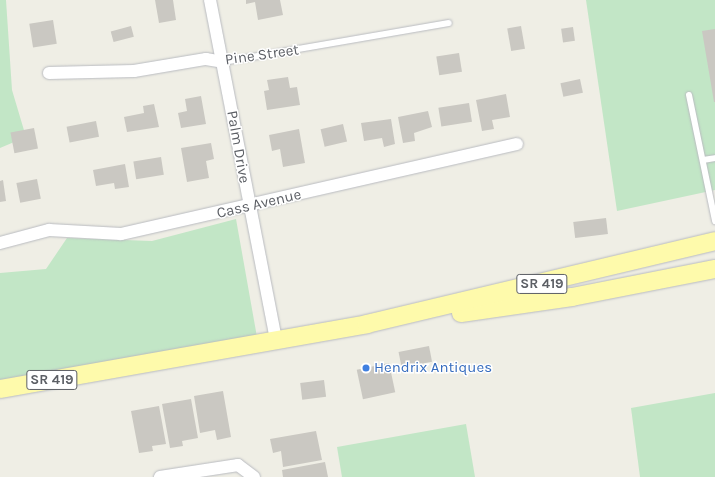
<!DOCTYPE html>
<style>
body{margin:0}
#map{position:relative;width:715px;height:477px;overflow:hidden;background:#efeee5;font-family:Karla,sans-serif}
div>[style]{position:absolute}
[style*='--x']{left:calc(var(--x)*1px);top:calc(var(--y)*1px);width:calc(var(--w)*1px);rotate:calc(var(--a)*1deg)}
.green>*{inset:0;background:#c2e6c6}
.building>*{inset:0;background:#cac8c2;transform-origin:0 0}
.roads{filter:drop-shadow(0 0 1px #b9bbc0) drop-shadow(0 0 1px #b9bbc0)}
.lane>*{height:6px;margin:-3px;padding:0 3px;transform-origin:3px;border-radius:3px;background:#fff}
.street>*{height:12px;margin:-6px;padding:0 6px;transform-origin:6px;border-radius:6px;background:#fff}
.primary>*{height:18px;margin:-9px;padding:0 9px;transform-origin:9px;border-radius:9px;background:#fefaab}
.dots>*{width:11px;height:11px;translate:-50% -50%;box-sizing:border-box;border:2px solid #fff;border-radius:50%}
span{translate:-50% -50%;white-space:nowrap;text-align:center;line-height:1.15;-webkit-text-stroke:3px #fff;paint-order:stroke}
.shield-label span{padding:1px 3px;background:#fff;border:1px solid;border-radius:3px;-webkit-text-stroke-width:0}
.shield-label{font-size:14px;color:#5c5f65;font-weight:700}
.street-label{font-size:15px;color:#5c5f65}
.shop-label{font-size:15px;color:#366cbe}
.left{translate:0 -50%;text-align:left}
</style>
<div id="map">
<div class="green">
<i style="clip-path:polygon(0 0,6px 0,12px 90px,26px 137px,0 148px)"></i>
<i style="clip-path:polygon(586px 0,715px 0,715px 190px,617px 211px)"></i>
<i style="clip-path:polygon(236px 219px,257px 337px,0 382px,0 273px,46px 269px,67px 238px,152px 241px)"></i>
<i style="clip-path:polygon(715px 393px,715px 477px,640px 477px,631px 408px)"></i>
<i style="clip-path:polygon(466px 424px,475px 477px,342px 477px,337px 447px)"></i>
</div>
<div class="building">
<i style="clip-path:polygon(155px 0,173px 0,176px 20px,159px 23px)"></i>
<i style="clip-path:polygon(246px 0,280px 0,283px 15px,258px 20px,255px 2px,246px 4px)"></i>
<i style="left:53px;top:20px;width:24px;height:24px;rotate:81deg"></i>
<i style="left:131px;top:26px;width:11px;height:21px;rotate:75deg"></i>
<i style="left:521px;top:26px;width:23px;height:14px;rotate:80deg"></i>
<i style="left:573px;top:27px;width:14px;height:12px;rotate:82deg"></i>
<i style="clip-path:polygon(715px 29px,715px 102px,714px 102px,702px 31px)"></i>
<i style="left:459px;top:53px;width:19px;height:23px;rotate:81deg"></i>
<i style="clip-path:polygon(288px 77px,290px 88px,297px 87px,300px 105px,267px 110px,264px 91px,269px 90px,267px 80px)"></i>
<i style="left:580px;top:79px;width:14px;height:20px;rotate:78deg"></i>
<i style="clip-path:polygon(506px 94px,510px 117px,492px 120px,494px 129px,482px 131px,476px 100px)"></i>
<i style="clip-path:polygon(201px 96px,206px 124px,181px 128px,178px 113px,187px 111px,185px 99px)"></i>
<i style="left:469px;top:103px;width:19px;height:31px;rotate:81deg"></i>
<i style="clip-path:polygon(154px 104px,159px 127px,127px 132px,124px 117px,144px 113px,143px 106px)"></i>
<i style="clip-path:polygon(428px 111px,432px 127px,414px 133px,415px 141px,403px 143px,398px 117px)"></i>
<i style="clip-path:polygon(391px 119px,395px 144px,384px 147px,382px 138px,364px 141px,361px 123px)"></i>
<i style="left:96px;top:121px;width:16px;height:30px;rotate:79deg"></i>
<i style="left:343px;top:124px;width:18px;height:23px;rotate:77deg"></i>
<i style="left:34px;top:128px;width:21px;height:24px;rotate:79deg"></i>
<i style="clip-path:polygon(299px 129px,305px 163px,283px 167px,280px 149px,272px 151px,269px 135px)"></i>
<i style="clip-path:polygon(211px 143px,214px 159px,206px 161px,209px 178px,187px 182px,181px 148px)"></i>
<i style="left:161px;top:157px;width:18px;height:28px;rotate:81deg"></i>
<i style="clip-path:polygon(125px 164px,129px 187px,115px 189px,114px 183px,96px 186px,93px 170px)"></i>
<i style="left:37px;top:179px;width:20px;height:21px;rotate:79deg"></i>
<i style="clip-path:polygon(3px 180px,6px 201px,0 202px,0 181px)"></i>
<i style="left:606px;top:218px;width:16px;height:33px;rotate:83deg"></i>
<i style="left:429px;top:346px;width:16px;height:31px;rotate:79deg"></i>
<i style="left:389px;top:363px;width:30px;height:33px;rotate:78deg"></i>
<i style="left:324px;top:380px;width:17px;height:24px;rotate:83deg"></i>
<i style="clip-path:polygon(223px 391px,231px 437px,217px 440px,215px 430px,200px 433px,194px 396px)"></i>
<i style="clip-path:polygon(191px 399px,198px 438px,182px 441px,183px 446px,170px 448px,162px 404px)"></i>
<i style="clip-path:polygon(159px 406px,166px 444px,152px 446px,153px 451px,139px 453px,131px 411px)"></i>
<i style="clip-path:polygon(316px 431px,322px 460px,283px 467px,281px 451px,273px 453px,270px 439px)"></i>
<i style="clip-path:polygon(325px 462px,328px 477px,283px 477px,282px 470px)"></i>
</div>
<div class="roads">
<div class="lane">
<i style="--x:223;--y:62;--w:229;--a:-9.8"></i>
<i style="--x:689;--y:95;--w:129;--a:78.3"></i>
<i style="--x:703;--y:160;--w:12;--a:-9"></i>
</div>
<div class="street">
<i style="--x:210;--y:0;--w:346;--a:79"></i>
<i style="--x:49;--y:73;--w:85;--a:-1.3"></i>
<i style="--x:134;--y:71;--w:73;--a:-9.5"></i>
<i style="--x:206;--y:59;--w:17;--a:10"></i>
<i style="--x:0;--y:243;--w:51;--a:-14.9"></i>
<i style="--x:49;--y:230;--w:72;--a:3.2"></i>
<i style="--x:121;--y:234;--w:406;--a:-12.8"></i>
<i style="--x:160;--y:477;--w:79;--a:-8.7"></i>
<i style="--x:238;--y:465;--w:20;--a:37"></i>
</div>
<div class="primary">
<i style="--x:461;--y:313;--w:112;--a:-8.2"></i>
<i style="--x:572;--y:297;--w:146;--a:-11.1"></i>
<i style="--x:0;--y:389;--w:373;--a:-10"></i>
<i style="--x:367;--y:324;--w:358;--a:-13.4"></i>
</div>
</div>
<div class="dots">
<i style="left:366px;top:368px;background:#3f7fe0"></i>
</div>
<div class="shield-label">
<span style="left:542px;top:284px">SR 419</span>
<span style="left:52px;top:380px">SR 419</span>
</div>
<div class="street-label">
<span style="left:262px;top:55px;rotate:-8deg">Pine Street</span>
<span style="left:238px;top:147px;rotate:80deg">Palm Drive</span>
<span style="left:259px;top:204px;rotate:-13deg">Cass Avenue</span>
</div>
<div class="shop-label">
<span class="left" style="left:374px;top:368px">Hendrix Antiques</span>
</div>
</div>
